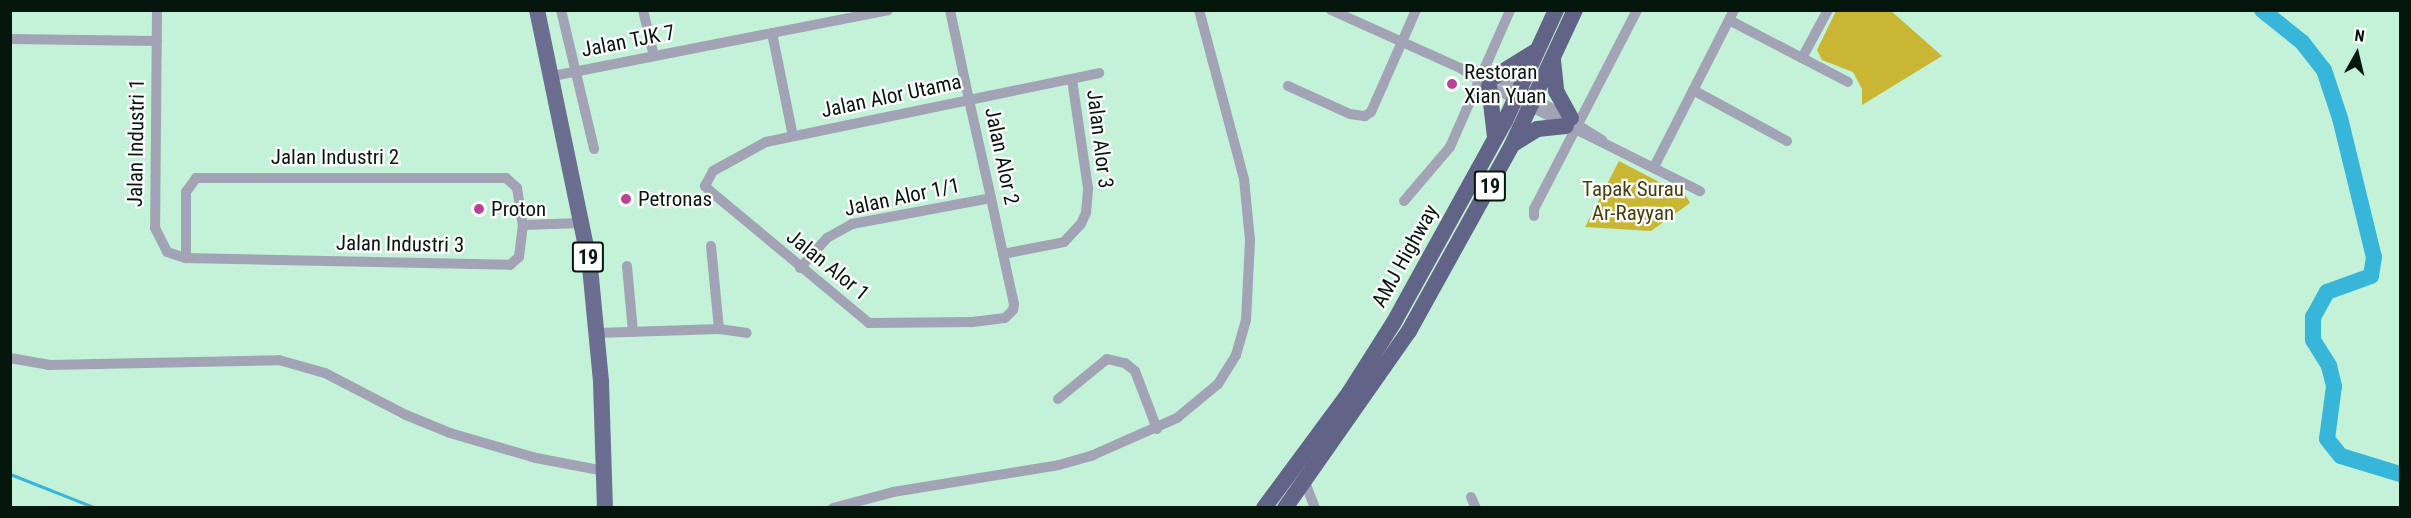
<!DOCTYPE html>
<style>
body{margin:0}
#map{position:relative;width:2411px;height:518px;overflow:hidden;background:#c4f2d8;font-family:"Roboto Condensed",sans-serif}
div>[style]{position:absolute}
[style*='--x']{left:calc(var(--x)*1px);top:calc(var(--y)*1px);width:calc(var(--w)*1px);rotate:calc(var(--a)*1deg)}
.green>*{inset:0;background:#c9b634}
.stream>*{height:3px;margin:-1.5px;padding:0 1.5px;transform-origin:1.5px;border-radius:1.5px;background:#37b6d9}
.river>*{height:16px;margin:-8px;padding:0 8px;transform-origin:8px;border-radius:8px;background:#37b6d9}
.minor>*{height:10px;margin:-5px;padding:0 5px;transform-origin:5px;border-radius:5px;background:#a2a4b6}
.primary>*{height:16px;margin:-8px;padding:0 8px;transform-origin:8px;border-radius:8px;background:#6b6e8e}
.trunk>*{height:16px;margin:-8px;padding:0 8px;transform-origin:8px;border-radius:8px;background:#616486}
.dots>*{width:16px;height:16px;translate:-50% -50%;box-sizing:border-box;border:3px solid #fff;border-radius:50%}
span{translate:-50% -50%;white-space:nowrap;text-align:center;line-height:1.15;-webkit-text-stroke:4.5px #fff;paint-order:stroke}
.shield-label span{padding:2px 4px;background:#fff;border:2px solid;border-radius:4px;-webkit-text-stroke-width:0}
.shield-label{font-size:20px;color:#05160d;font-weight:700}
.street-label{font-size:21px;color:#05160d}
.poi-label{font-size:21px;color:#05160d}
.left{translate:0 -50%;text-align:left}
.park-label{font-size:21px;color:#463f07}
.frame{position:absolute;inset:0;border:12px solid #05160d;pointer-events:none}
.north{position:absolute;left:2327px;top:24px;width:60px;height:60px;-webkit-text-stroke:4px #fff;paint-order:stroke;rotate:8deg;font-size:16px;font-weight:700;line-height:24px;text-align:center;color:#05160d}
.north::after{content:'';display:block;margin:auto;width:21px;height:27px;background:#05160d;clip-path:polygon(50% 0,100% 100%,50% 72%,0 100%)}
</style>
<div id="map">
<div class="green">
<i style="clip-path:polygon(1890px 10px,1942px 56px,1862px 105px,1862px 89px,1853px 72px,1822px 60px,1817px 50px,1836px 11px)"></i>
<i style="clip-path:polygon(1619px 161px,1686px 196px,1690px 203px,1651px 231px,1585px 227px)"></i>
</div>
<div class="stream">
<i style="--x:10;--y:474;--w:92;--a:21.6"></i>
</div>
<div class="river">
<i style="--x:2262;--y:10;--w:51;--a:38.7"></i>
<i style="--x:2302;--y:42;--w:36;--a:52"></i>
<i style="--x:2324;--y:70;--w:51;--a:71.6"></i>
<i style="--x:2340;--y:118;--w:143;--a:76.3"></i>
<i style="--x:2374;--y:257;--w:19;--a:99"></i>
<i style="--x:2371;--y:276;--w:47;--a:160"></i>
<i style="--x:2327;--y:292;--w:29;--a:119"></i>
<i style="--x:2313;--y:317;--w:23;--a:90"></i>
<i style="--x:2313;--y:340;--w:31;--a:58"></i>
<i style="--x:2329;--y:366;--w:21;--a:76"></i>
<i style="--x:2334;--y:386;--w:53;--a:97.5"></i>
<i style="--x:2327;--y:439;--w:22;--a:51"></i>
<i style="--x:2341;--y:456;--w:62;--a:17"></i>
</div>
<div class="minor">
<i style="--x:157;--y:10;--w:218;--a:90.5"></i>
<i style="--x:155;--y:228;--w:27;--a:63"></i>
<i style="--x:167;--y:252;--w:20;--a:18"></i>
<i style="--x:186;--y:258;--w:324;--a:1.2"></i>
<i style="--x:510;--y:265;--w:12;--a:-42"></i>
<i style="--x:519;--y:257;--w:32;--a:-83"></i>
<i style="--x:523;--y:225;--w:59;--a:-1.9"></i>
<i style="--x:561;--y:10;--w:143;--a:76.6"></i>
<i style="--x:643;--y:10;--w:47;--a:76.6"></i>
<i style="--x:950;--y:10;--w:92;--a:78.1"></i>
<i style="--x:969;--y:100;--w:100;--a:77.3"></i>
<i style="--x:991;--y:198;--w:57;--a:77.9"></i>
<i style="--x:1003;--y:254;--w:51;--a:77.6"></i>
<i style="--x:1014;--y:304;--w:6;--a:99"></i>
<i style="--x:1013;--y:310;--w:11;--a:135"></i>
<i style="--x:1005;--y:318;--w:35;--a:173"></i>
<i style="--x:970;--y:322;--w:101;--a:179.4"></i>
<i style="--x:869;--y:323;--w:208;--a:-140.3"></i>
<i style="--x:709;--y:190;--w:6;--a:-135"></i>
<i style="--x:705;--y:186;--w:17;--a:-62"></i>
<i style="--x:713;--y:171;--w:60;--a:-28.7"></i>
<i style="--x:766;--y:142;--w:207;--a:-11.7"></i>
<i style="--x:969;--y:100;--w:133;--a:-11.7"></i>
<i style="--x:1331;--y:10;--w:144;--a:24.2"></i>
<i style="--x:1462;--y:69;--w:21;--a:8"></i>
<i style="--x:1483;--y:72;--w:41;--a:24.7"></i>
<i style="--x:1520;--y:89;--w:97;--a:31.9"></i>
<i style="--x:1729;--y:20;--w:134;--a:27.5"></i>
<i style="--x:772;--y:33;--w:105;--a:78.5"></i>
<i style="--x:10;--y:39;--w:147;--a:0.8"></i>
<i style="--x:1802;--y:58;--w:55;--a:-61.6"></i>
<i style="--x:1462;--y:69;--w:21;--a:35"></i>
<i style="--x:1479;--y:81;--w:247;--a:26.5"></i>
<i style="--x:553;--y:76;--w:341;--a:-11.1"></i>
<i style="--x:1288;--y:86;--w:68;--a:24.3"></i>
<i style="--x:1350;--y:114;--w:15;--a:8"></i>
<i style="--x:1365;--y:116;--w:7;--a:-34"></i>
<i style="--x:1371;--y:112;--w:111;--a:-66.2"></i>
<i style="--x:1693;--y:90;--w:107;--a:28.5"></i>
<i style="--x:1654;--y:167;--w:176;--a:-63"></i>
<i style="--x:1404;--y:201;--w:71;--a:-49.6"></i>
<i style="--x:1450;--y:147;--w:150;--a:-66.3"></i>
<i style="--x:1534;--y:216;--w:7;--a:-90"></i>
<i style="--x:1534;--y:209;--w:224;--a:-62.6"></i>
<i style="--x:711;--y:246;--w:83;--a:84.5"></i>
<i style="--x:1003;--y:254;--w:62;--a:-11.1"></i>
<i style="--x:1064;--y:242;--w:25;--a:-47"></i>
<i style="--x:1081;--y:224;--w:12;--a:-66"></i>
<i style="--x:1086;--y:213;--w:25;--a:-85"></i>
<i style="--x:1088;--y:188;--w:110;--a:-98.4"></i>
<i style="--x:186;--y:258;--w:66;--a:-90"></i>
<i style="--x:186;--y:192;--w:17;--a:-54"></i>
<i style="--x:196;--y:178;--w:310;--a:0"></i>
<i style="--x:506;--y:178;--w:15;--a:42"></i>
<i style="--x:517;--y:188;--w:37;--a:81"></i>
<i style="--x:627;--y:266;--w:66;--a:84.8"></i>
<i style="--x:800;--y:268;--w:40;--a:-48"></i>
<i style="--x:827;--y:238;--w:29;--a:-29"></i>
<i style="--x:852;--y:224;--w:141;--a:-10.6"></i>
<i style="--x:597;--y:333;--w:122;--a:-1.9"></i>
<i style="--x:719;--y:329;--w:28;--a:8"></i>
<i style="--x:10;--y:358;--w:39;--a:10"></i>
<i style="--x:48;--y:365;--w:231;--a:-1.2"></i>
<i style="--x:279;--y:360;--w:48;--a:15.8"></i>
<i style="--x:325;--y:373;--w:91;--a:27.4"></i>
<i style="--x:406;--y:415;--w:48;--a:22.2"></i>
<i style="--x:450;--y:433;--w:90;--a:16.2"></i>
<i style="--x:536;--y:458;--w:69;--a:10.8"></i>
<i style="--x:1058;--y:399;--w:63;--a:-39.2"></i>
<i style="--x:1107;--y:359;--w:18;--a:13"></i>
<i style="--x:1125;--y:363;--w:13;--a:39"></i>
<i style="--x:1135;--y:371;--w:62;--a:69.2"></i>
<i style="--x:1305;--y:482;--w:28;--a:69"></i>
<i style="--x:1471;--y:497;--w:12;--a:66"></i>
<i style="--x:833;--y:508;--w:62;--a:-14.9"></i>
<i style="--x:893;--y:492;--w:168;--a:-9.2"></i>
<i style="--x:1059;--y:465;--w:35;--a:-16"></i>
<i style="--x:1093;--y:455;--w:92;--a:-23.8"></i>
<i style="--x:1177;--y:418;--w:53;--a:-39.7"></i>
<i style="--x:1218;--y:384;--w:34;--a:-58"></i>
<i style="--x:1236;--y:355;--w:36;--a:-74"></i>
<i style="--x:1246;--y:320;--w:80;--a:-87.1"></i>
<i style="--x:1250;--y:240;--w:61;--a:-95.6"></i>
<i style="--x:1244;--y:179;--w:175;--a:-104.9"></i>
</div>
<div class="primary">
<i style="--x:537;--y:10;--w:262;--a:78.3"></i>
<i style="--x:590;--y:267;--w:116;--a:84.5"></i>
<i style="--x:601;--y:382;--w:126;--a:88.2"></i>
</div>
<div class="trunk">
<i style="--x:1553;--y:60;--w:31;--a:84"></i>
<i style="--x:1556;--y:91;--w:31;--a:61"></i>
<i style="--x:1494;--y:77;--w:49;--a:-31.8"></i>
<i style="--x:1489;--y:86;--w:51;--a:83.3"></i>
<i style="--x:1515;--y:143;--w:26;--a:-32"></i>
<i style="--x:1537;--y:129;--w:29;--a:-6"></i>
<i style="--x:1264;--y:508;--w:143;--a:-53.5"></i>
<i style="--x:1349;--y:393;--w:84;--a:-57.6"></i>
<i style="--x:1394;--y:322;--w:230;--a:-61.1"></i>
<i style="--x:1505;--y:121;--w:122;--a:-65.3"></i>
<i style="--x:1285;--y:508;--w:216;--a:-55"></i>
<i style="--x:1409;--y:331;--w:213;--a:-61"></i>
<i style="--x:1512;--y:145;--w:149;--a:-65"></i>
</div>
<div class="dots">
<i style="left:1452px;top:84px;background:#b49"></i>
<i style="left:626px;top:199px;background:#b49"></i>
<i style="left:479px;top:209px;background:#b49"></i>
</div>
<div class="shield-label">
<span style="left:1490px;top:186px">19</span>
<span style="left:588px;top:257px">19</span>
</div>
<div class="street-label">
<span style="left:628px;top:41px;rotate:-11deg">Jalan TJK 7</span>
<span style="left:891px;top:96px;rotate:-12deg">Jalan Alor Utama</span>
<span style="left:1100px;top:139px;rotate:83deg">Jalan Alor 3</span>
<span style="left:136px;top:143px;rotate:-89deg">Jalan Industri 1</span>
<span style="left:1002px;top:156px;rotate:78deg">Jalan Alor 2</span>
<span style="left:335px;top:157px">Jalan Industri 2</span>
<span style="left:902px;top:197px;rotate:-12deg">Jalan Alor 1/1</span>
<span style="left:400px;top:244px;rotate:1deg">Jalan Industri 3</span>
<span style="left:1405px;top:256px;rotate:-61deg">AMJ Highway</span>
<span style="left:828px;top:265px;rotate:39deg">Jalan Alor 1</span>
</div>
<div class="poi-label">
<span class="left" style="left:1464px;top:84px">Restoran<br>Xian Yuan</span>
<span class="left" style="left:638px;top:199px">Petronas</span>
<span class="left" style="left:491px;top:209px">Proton</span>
</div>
<div class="park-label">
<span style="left:1633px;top:201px">Tapak Surau<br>Ar-Rayyan</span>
</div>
<div class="frame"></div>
<div class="north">N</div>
</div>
